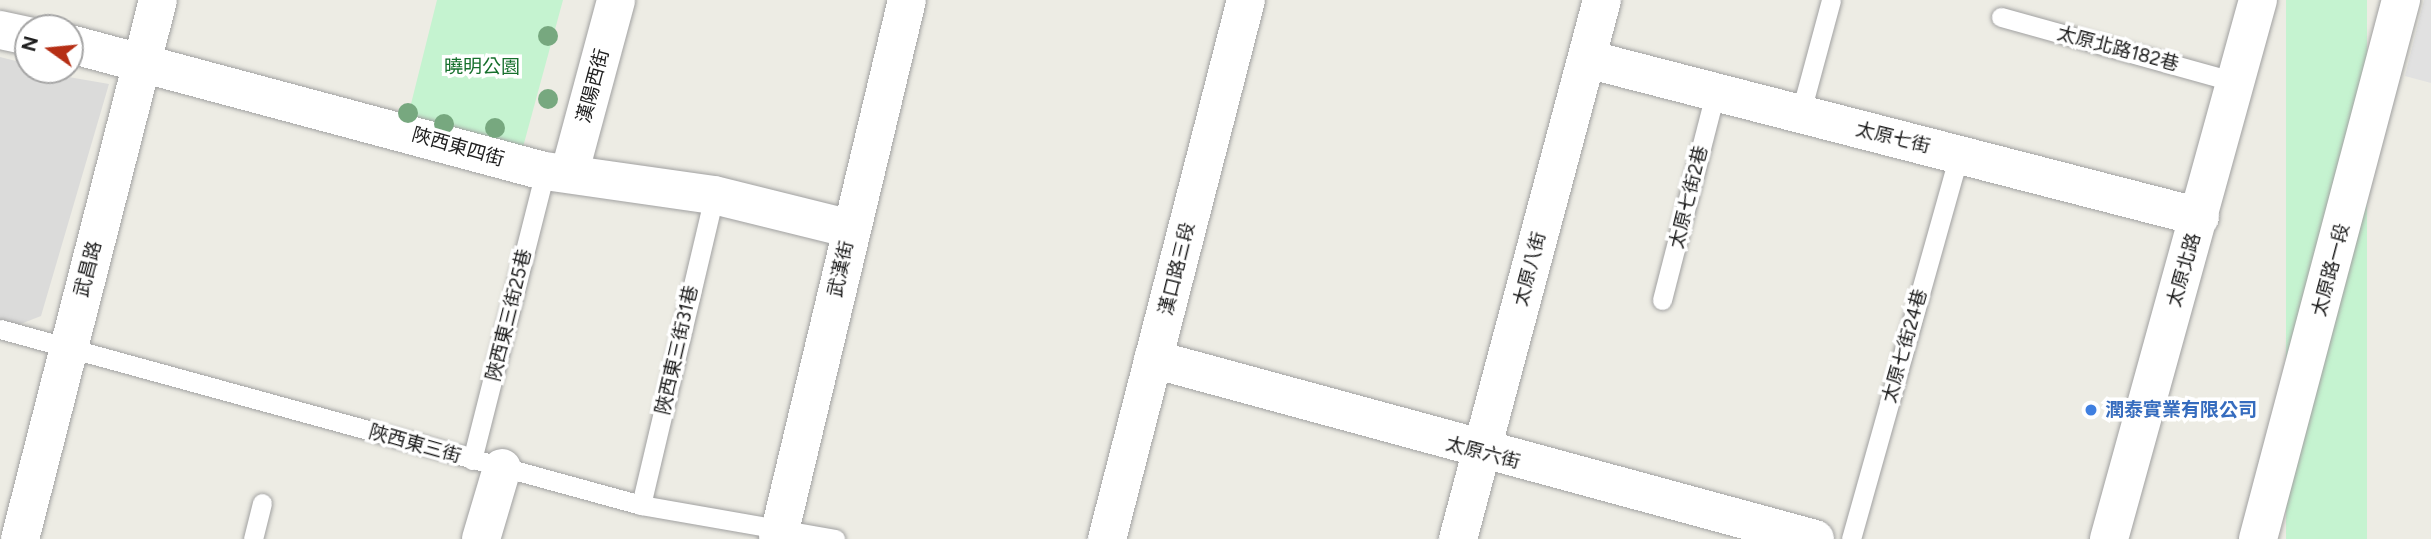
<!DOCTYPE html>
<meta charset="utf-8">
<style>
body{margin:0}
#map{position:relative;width:2431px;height:539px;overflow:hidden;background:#edece4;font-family:Figtree,"Noto Sans TC",sans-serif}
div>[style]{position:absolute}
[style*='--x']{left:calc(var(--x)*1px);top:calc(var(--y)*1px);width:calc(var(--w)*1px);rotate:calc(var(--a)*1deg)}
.residential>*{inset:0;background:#dbdbda}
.park>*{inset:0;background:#c5f3d0;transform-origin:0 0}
.parking>*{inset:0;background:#e1e1e1}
.roads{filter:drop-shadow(0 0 2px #a1a1a1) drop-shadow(0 0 2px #a1a1a1)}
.service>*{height:19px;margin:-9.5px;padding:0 9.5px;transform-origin:9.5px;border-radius:9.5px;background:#fff}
.minor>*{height:38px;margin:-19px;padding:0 19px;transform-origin:19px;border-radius:19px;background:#fff}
.tertiary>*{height:38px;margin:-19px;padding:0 19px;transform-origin:19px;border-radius:19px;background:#fff}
.trees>*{width:20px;height:20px;margin:-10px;border-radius:50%;background:#77a87f}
.dots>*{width:19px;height:19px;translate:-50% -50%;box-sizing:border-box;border:4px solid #fff;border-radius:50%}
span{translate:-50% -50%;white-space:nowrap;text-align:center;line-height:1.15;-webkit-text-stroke:7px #fff;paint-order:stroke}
.street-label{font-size:19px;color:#1d1d1d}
.park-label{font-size:19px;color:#17702d}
.shop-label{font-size:19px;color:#366cbe;font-weight:700}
.left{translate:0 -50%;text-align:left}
.north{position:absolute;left:14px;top:14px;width:70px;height:70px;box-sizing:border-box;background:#fff;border:2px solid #a5a5a5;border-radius:50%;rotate:285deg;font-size:19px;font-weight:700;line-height:28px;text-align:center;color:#1d1d1d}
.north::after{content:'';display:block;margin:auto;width:24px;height:32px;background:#b62f15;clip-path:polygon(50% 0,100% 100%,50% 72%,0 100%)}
</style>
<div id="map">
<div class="residential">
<i style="clip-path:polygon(0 57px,28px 64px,28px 70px,109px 84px,41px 316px,0 332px)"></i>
<i style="clip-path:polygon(2293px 520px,2360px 538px,2360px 539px,2288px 539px)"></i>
</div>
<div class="park">
<i style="clip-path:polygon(437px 0,563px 0,523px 147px,408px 116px)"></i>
<i style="left:2286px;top:0;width:81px;height:559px"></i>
</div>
<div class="parking">
<i style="clip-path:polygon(2424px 0,2431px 0,2431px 83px,2405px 76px)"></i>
</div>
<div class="roads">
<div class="service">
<i style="--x:2001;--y:17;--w:244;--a:15.5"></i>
<i style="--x:1800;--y:115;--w:119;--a:-74.9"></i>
<i style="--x:1662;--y:300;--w:213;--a:-75.6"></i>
<i style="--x:0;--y:329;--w:665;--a:15.35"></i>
<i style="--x:641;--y:505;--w:197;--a:9.9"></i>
<i style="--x:472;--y:460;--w:298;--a:-75.8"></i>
<i style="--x:641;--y:505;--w:318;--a:-76.7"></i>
<i style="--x:253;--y:539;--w:37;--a:-76"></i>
<i style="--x:1851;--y:539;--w:400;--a:-74.3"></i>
</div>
<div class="minor">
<i style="--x:0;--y:30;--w:29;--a:12"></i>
<i style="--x:70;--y:44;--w:492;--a:15"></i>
<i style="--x:545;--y:171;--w:171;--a:8.1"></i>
<i style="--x:714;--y:195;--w:141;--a:13.9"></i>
<i style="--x:1587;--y:59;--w:633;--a:14.45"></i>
<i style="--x:570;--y:171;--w:177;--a:-74.9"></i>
<i style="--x:1153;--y:359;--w:686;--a:15.21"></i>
<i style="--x:20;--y:539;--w:556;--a:-75.64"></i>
<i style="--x:481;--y:539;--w:74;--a:-73.5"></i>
<i style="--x:778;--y:539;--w:554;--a:-76.54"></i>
<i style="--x:1458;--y:539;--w:558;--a:-75.04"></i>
</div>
<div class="tertiary">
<i style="--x:1107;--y:539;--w:557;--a:-75.54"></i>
<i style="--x:2109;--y:539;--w:559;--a:-74.55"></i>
<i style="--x:2258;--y:539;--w:558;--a:-75.14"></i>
</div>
</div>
<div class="trees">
<i style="left:548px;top:36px"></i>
<i style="left:548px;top:99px"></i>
<i style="left:408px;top:113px"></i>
<i style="left:444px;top:124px"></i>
<i style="left:495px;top:128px"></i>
</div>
<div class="dots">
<i style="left:2091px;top:410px;background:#3f7fe0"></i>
</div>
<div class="street-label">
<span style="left:2118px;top:49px;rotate:15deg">太原北路182巷</span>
<span style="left:593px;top:86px;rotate:-75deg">漢陽西街</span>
<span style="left:1893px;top:138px;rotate:14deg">太原七街</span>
<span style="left:458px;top:147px;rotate:16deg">陜西東四街</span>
<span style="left:1689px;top:197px;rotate:-76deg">太原七街2巷</span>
<span style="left:88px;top:269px;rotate:-75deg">武昌路</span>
<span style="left:841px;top:269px;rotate:-77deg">武漢街</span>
<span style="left:1177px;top:269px;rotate:-76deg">漢口路三段</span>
<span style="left:1530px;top:269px;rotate:-75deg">太原八街</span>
<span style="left:2184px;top:270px;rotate:-74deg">太原北路</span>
<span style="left:2331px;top:270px;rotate:-75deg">太原路一段</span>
<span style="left:509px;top:315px;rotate:-76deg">陜西東三街25巷</span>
<span style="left:1905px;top:346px;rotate:-74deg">太原七街24巷</span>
<span style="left:677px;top:350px;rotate:-77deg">陜西東三街31巷</span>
<span style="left:415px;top:444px;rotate:16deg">陜西東三街</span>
<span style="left:1483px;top:453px;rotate:15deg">太原六街</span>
</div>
<div class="park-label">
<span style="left:482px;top:67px">曉明公園</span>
</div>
<div class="shop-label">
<span class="left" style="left:2105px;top:410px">潤泰實業有限公司</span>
</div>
<div class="north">N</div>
</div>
